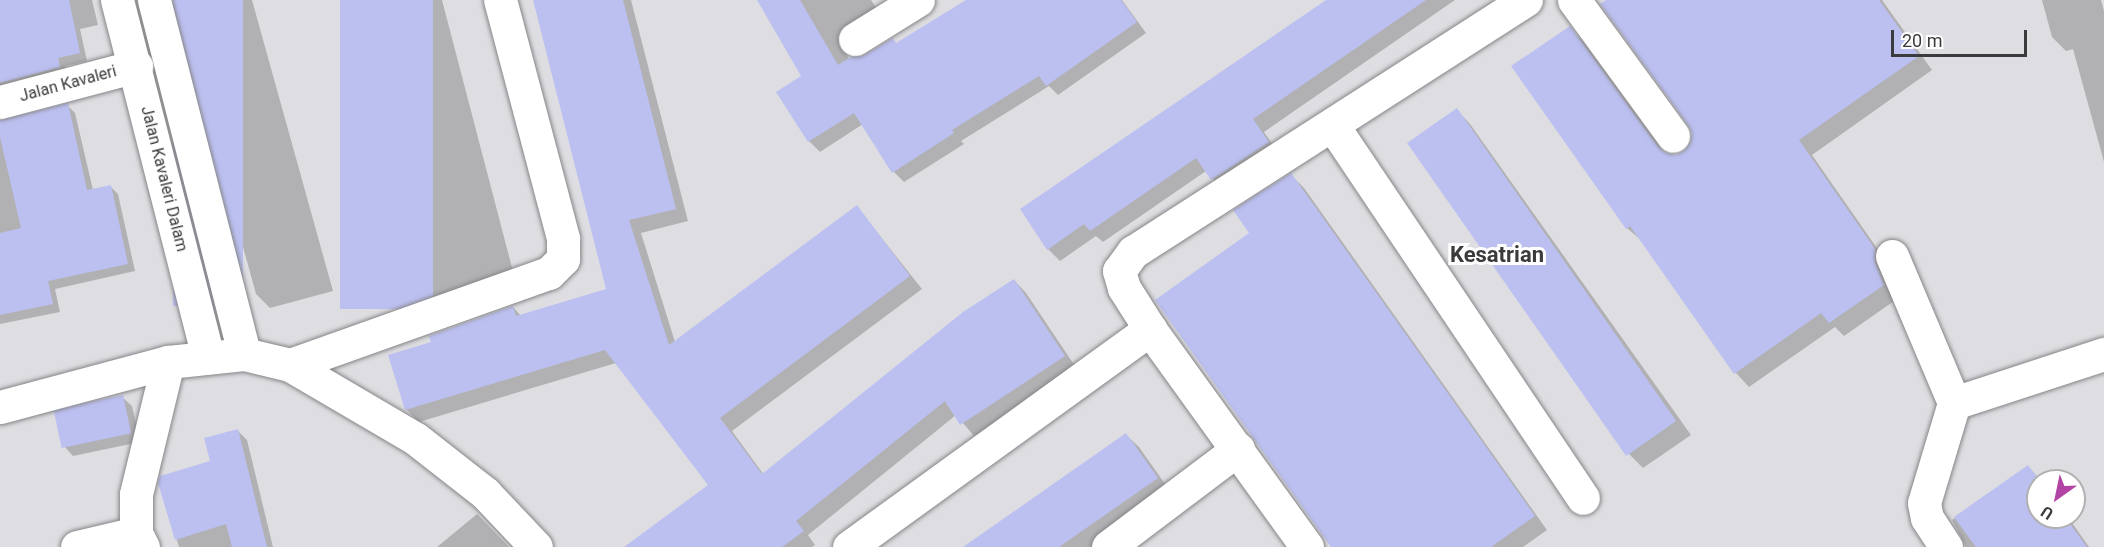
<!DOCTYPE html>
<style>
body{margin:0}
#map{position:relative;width:2104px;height:547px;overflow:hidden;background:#dedee2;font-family:Roboto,sans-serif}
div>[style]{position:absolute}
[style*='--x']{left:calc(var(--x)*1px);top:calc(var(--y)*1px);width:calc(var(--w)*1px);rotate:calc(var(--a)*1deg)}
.shadow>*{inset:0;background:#0003}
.building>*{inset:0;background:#bcc0f1;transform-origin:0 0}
.roads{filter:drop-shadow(0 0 2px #868689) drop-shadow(0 0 2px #868689)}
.minor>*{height:33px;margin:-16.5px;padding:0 16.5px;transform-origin:16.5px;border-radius:16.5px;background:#fff}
span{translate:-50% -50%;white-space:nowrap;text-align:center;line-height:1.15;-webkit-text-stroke:6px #fff;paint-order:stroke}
.street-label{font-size:16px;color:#3b3b3d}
.district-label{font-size:22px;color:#3b3b3d;font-weight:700}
.north{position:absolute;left:2026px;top:469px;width:60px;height:60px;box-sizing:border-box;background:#fff;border:2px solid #b1b1b1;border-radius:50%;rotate:213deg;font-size:16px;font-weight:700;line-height:24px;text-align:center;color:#3b3b3d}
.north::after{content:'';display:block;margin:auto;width:21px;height:27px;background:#b144a4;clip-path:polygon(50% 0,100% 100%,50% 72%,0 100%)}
.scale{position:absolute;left:1891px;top:30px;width:136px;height:27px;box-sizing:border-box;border:3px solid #3b3b3d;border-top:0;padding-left:8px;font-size:18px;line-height:21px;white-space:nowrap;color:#3b3b3d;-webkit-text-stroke:4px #fff;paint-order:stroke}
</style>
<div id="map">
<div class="shadow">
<i style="clip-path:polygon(0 0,92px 0,98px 25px,80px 29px,87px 61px,65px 66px,67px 75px,0 93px)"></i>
<i style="clip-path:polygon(175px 0,252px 0,333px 291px,270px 308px,256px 294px)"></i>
<i style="clip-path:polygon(342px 0,442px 0,516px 283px,435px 312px,421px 298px)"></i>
<i style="clip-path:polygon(534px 0,631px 0,688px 221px,641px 233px,675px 342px,857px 207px,922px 289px,732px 431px,764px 475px,1014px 280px,1026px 293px,1077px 369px,974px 436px,956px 415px,808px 535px,815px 545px,812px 547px,648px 547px,710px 486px,616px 363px,419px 422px,406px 409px,432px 343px,513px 307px,521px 316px,608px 290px)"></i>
<i style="clip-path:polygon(758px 0,871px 0,882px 17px,846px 52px,848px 58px,856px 59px,897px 44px,968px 0,1122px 0,1146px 33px,1058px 95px,1049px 86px,961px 141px,964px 144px,904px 182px,894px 172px,863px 124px,820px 152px,809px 141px,803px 77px)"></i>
<i style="clip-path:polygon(1327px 0,1455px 0,1264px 132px,1280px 155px,1224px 191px,1206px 171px,1103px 242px,1096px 236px,1060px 261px,1048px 249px)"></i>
<i style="clip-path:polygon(1609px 0,1882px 0,1932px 70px,1812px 155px,1888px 264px,1897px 299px,1844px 336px,1835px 327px,1749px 387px,1736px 373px,1642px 241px,1627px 228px,1569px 28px,1583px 41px,1666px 155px,1676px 156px,1684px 153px,1692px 144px,1693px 133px)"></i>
<i style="clip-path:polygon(2042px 0,2101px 0,2104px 11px,2104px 162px,2073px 49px,2066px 51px,2052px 37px)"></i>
<i style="clip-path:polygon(67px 105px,75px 113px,93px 190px,110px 186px,118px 194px,135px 271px,55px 289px,60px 312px,0 324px,0 122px)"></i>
<i style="clip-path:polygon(1457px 110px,1470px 124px,1691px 435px,1643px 468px,1629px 454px)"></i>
<i style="clip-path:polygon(1291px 175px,1304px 188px,1547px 530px,1523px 547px,1332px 547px)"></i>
<i style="clip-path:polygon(122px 397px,132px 406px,140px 442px,73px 456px,64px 446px)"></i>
<i style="clip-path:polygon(238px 431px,247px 440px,273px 547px,179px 547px,160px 483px,212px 462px)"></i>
<i style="clip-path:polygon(1126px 435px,1139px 447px,1170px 491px,1090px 547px,965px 547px)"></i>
<i style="clip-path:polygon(2028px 467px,2042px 481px,2038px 481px,2038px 517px,2068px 517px,2089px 547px,1966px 547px,1952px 520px)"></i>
<i style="clip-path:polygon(477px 514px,509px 547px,437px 547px)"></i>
</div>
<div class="building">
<i style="clip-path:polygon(0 0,69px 0,80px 53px,58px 58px,60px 67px,0 83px)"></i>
<i style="left:173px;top:0;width:70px;height:306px"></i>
<i style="left:340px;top:0;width:93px;height:309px"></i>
<i style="clip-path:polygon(533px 0,623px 0,676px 209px,629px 220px,669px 345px,857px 205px,910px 276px,720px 418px,762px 474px,963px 312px,1014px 279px,1065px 356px,960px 425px,945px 401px,796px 521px,804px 531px,782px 547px,624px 547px,708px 485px,605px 350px,405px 410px,388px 355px,431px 342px,429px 336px,513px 306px,516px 316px,606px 289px)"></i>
<i style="clip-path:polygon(757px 0,800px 0,838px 65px,851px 57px,865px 55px,893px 38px,896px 43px,966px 0,1121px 0,1137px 22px,1046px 86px,1039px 76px,952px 130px,954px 133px,892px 173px,854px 113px,808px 142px,776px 92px,801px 76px)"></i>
<i style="clip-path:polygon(1326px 0,1426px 0,1253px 119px,1269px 142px,1211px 180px,1196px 158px,1090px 231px,1084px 224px,1047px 250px,1020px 209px)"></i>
<i style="clip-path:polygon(1606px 0,1879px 0,1919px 56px,1799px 140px,1875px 249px,1875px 263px,1884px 285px,1829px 323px,1821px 313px,1734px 374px,1630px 226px,1626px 229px,1511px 66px,1570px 26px,1658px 147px,1666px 153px,1676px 155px,1684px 151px,1690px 143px,1692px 133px,1688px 125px,1600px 4px)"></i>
<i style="clip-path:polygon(68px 103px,87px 190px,111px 185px,128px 264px,48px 281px,53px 304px,0 315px,0 233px,21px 228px,0 137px,0 120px)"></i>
<i style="left:1457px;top:108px;width:382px;height:61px;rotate:55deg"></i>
<i style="clip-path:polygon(1291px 173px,1535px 516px,1491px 547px,1331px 547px,1155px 300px,1249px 233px,1233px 210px)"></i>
<i style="left:123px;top:395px;width:39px;height:71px;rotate:78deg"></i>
<i style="clip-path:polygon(238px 429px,267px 547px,232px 547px,226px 524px,175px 540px,158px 483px,160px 476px,210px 461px,204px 438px)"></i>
<i style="clip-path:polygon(1126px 433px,1158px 478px,1059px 547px,963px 547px)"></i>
<i style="clip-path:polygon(2028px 465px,2040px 481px,2038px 517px,2065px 517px,2087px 547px,1976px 547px,1954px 517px)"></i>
</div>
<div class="roads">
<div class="minor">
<i style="--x:117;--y:0;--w:369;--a:75.7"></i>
<i style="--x:154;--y:0;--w:365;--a:75.7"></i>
<i style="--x:1574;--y:0;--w:168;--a:53.9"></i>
<i style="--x:855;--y:39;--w:74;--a:-31.8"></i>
<i style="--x:0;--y:102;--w:141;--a:-14.8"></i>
<i style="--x:1333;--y:126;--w:448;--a:56.1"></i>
<i style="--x:1892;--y:256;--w:160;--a:67.1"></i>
<i style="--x:1954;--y:403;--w:104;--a:106.7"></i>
<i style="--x:1924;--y:503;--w:15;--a:79"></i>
<i style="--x:1927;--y:518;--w:35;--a:57"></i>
<i style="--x:290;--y:365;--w:275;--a:-19.6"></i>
<i style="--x:549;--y:273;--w:20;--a:-45"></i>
<i style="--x:563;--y:259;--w:21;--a:-90"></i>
<i style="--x:563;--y:238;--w:246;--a:-104.8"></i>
<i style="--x:1954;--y:403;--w:158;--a:-18.1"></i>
<i style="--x:0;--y:407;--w:174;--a:-15"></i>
<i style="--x:168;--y:362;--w:76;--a:-6"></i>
<i style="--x:244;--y:354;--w:47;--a:13.4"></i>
<i style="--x:290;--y:365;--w:146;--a:30.4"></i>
<i style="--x:416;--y:439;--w:88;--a:38"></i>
<i style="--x:485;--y:493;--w:74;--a:46.6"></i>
<i style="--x:77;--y:547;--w:61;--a:-13.3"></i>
<i style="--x:143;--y:547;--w:16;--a:-117"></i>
<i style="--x:136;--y:533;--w:39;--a:-90"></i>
<i style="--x:136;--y:494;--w:136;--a:-76.4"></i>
<i style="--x:849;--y:547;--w:372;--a:-35.9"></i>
<i style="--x:1108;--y:547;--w:163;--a:-37"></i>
<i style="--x:1307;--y:547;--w:269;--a:-125.8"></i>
<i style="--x:1150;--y:329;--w:49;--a:-122.4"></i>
<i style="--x:1124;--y:288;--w:18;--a:-106"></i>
<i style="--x:1119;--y:271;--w:24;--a:-54"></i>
<i style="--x:1133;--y:252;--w:467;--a:-32.7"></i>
</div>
</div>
<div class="street-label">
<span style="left:68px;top:84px;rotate:-15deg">Jalan Kavaleri</span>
<span style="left:164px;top:179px;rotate:76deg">Jalan Kavaleri Dalam</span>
</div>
<div class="district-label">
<span style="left:1497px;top:255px">Kesatrian</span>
</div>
<div class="north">U</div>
<div class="scale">20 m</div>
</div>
